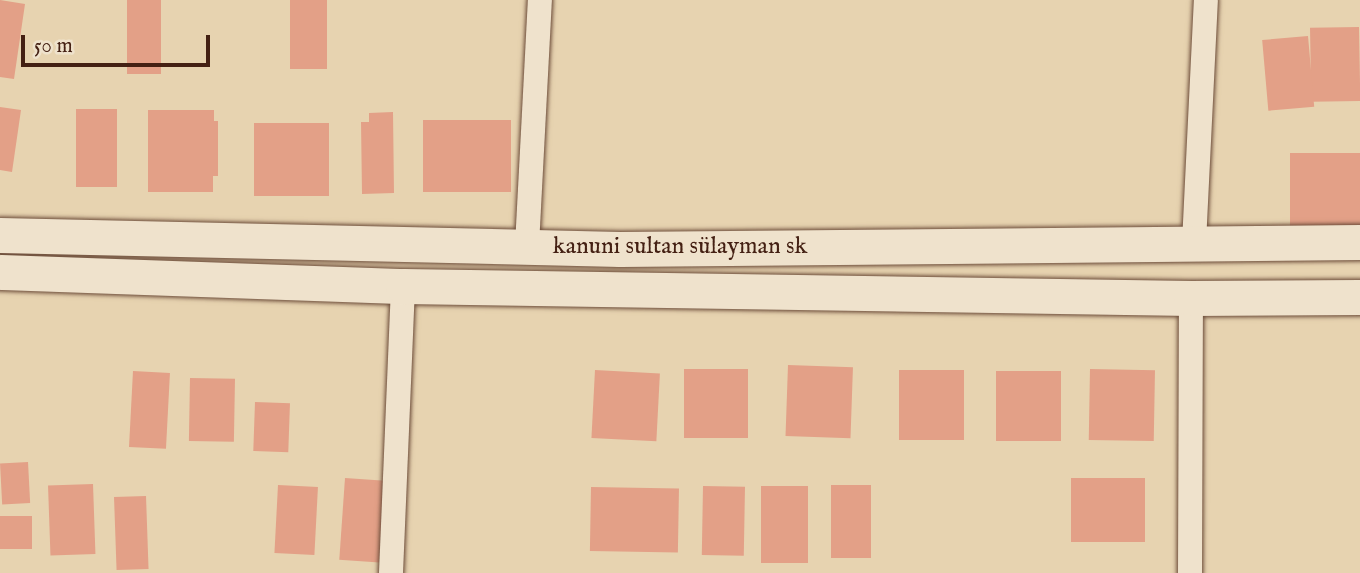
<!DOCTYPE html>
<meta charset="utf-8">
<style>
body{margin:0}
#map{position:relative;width:1360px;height:573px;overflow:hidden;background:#e7d3b0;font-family:"IM FELL English",serif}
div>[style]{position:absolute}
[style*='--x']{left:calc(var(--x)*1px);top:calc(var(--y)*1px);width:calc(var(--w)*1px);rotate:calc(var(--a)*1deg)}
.building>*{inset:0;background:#e3a087;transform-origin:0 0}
.roads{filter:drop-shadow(0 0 2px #6d4d3a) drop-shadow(0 0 2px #6d4d3a)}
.minor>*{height:24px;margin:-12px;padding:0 12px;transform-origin:12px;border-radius:12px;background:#efe2cc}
.secondary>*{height:35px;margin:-17.5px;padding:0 17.5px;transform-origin:17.5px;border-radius:17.5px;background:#efe2cc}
span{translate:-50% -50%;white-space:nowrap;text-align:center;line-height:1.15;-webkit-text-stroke:7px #efe2cc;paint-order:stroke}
.street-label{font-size:24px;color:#442013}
.scale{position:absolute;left:21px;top:35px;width:189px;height:32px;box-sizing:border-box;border:4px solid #442013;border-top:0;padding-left:9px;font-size:21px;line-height:24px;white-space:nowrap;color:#442013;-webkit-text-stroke:5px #efe2cc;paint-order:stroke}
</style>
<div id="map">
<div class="building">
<i style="clip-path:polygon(0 0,25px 4px,14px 79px,0 77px)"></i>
<i style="left:127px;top:0;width:34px;height:74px"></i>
<i style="left:290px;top:0;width:37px;height:69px"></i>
<i style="left:1359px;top:27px;width:74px;height:49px;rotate:89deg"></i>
<i style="left:1308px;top:36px;width:71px;height:46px;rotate:85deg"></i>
<i style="clip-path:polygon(0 107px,21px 110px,12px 172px,0 170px)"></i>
<i style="left:76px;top:109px;width:41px;height:78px"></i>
<i style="clip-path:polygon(148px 110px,214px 110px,214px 121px,218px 121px,218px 176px,213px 176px,213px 192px,148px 192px)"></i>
<i style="clip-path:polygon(393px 112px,394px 193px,362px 194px,361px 122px,369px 122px,369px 113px)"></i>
<i style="left:511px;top:120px;width:72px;height:88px;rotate:90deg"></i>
<i style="left:254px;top:123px;width:75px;height:73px"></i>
<i style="left:1290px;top:153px;width:70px;height:82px"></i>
<i style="left:788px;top:365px;width:65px;height:71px;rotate:2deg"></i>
<i style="left:684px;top:369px;width:64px;height:69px"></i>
<i style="left:1090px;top:369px;width:65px;height:71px;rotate:1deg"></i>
<i style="left:595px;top:370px;width:65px;height:68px;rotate:3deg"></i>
<i style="left:899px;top:370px;width:65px;height:70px"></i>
<i style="left:133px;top:371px;width:37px;height:76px;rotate:3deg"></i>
<i style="left:996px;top:371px;width:65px;height:70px"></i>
<i style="left:190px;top:378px;width:45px;height:63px;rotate:1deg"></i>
<i style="left:255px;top:402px;width:35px;height:49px;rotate:2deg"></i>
<i style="left:28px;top:462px;width:41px;height:28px;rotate:87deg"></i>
<i style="left:345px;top:478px;width:40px;height:82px;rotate:4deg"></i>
<i style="left:1071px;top:478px;width:74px;height:64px"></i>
<i style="left:93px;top:484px;width:70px;height:45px;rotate:88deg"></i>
<i style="left:278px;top:485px;width:40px;height:68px;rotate:3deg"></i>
<i style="left:831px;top:485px;width:40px;height:73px"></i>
<i style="left:703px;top:486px;width:42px;height:69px;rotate:1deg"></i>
<i style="left:761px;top:486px;width:47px;height:77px"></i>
<i style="left:591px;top:487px;width:88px;height:64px;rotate:1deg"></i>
<i style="left:146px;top:496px;width:73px;height:32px;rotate:88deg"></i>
<i style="left:0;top:516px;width:32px;height:33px"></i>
</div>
<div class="roads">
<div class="minor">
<i style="--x:1194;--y:243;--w:243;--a:-87.2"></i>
<i style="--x:527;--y:246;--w:246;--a:-87"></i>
<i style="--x:391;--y:573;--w:287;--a:-87.6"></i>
<i style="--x:1190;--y:573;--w:275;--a:-89.8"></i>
</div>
<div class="secondary">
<i style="--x:0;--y:235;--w:620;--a:1.29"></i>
<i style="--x:620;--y:249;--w:740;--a:-0.54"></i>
<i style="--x:0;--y:272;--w:403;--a:2"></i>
<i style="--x:403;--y:286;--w:788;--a:0.87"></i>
<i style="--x:1191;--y:298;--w:169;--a:-0.3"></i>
</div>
</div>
<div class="street-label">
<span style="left:680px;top:247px">kanuni sultan sülayman sk</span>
</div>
<div class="scale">50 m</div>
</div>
